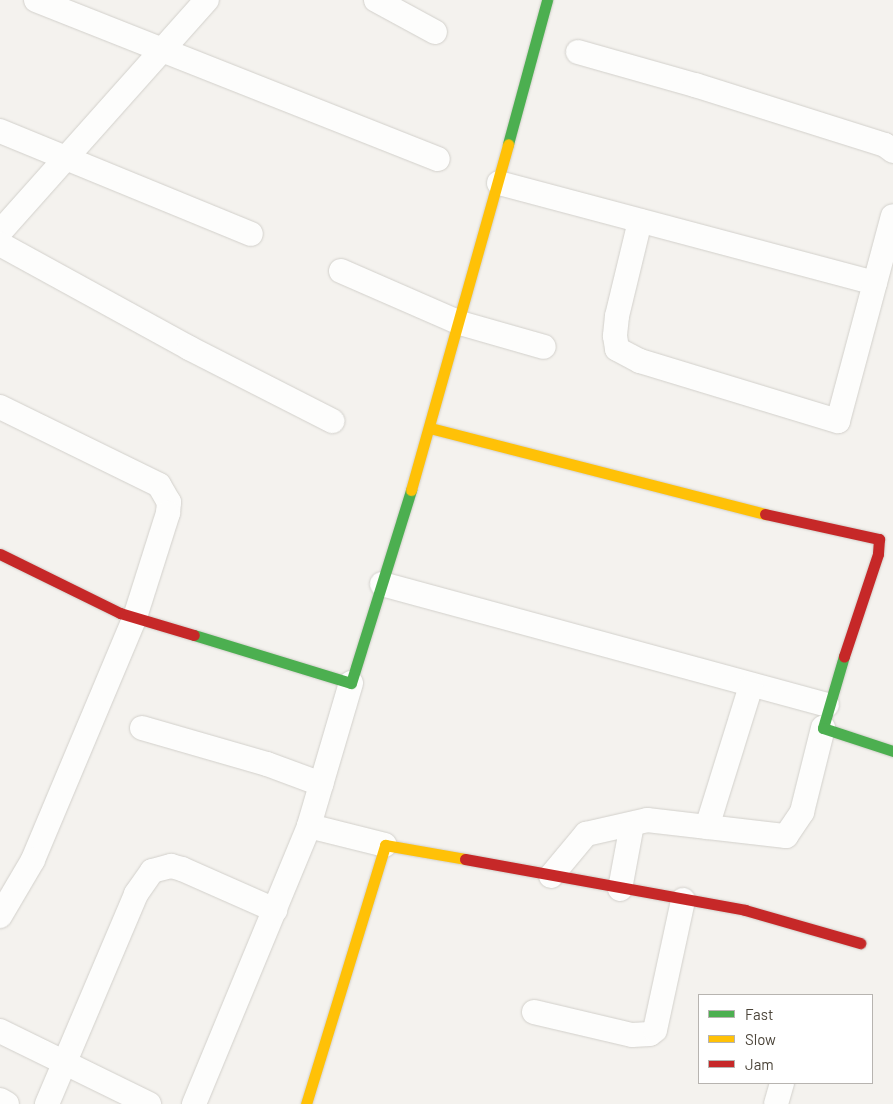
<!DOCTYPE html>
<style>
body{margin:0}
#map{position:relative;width:893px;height:1104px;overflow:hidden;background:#f4f2ee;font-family:Barlow,sans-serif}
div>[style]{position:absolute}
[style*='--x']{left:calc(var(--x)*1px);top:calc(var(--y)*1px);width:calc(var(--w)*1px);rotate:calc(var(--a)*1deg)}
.roads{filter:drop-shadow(0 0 1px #d2d0cb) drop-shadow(0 0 1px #d2d0cb)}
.street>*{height:24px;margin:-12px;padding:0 12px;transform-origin:12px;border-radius:12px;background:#fdfdfc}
.fast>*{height:11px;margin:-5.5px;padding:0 5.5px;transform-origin:5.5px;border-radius:5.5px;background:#4caf50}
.slow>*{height:11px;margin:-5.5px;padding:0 5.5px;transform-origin:5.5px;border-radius:5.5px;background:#ffc107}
.jam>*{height:11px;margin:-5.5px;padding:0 5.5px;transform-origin:5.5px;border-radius:5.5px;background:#c62828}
span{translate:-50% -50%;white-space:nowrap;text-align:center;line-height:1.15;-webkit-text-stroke:4px #fff;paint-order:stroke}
.legend{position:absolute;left:698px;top:994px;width:175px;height:90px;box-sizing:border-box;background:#fff;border:1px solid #b7b4b0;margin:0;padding:6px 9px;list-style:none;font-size:15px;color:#4b4439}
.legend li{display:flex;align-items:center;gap:10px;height:25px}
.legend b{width:25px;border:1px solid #b7b4b0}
</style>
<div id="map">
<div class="roads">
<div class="street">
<i style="--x:36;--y:0;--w:432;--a:21.6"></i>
<i style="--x:376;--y:0;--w:67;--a:28.5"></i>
<i style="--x:578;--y:52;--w:122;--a:15.8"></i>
<i style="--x:695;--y:85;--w:199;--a:17.5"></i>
<i style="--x:885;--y:145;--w:10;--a:37"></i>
<i style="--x:0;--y:131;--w:271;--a:22.3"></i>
<i style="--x:499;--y:183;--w:389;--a:14.9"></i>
<i style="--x:640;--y:221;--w:98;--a:103.6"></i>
<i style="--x:617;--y:316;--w:20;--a:96"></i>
<i style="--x:615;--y:336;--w:13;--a:81"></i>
<i style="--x:617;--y:349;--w:26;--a:28"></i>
<i style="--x:640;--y:361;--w:207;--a:16.9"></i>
<i style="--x:838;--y:421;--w:212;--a:-75"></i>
<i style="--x:0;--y:232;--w:311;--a:-48.3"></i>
<i style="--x:0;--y:244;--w:216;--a:28.8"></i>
<i style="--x:189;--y:348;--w:161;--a:27"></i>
<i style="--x:341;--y:271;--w:130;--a:23.6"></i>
<i style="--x:460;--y:323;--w:87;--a:15.9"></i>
<i style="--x:0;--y:407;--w:177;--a:26.1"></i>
<i style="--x:159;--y:485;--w:20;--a:60"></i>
<i style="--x:169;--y:502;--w:11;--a:95"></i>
<i style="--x:168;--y:513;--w:109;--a:107.6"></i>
<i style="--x:135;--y:617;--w:264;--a:112.8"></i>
<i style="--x:33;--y:860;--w:65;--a:120.5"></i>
<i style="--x:382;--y:584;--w:461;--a:15.2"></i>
<i style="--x:351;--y:683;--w:149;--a:106.4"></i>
<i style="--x:309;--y:826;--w:78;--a:14"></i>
<i style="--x:142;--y:728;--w:130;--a:16.1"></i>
<i style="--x:267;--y:764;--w:58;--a:20.3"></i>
<i style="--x:707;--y:827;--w:148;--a:-72.7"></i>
<i style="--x:551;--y:876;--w:55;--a:-50.2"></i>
<i style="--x:586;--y:834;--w:63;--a:-12.9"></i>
<i style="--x:647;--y:820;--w:140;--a:6.6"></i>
<i style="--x:786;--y:836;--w:29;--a:-56"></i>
<i style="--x:802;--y:812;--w:87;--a:-76"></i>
<i style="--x:620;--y:889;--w:66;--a:-79.5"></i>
<i style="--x:534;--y:1012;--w:101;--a:13.2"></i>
<i style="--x:632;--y:1035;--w:18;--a:-3"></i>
<i style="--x:650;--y:1034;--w:6;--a:-39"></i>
<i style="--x:655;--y:1030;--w:133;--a:-77.8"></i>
<i style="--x:0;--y:1031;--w:166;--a:26.1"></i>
<i style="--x:0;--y:1100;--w:8;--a:30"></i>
<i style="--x:47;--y:1104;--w:228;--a:-67"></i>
<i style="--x:136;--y:894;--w:28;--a:-55"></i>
<i style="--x:152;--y:871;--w:20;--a:-15"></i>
<i style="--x:171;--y:866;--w:11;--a:15"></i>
<i style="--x:182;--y:869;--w:102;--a:23.8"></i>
<i style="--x:194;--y:1104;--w:301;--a:-67.5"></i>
<i style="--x:776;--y:1104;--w:22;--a:-74"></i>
</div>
<div class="fast">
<i style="--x:508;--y:144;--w:149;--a:-74.8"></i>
<i style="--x:194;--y:635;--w:164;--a:17"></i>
<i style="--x:351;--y:683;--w:202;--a:-72.7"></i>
<i style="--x:844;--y:656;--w:75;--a:106.3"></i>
<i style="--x:823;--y:728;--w:74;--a:18.2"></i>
</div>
<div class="slow">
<i style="--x:430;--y:428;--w:346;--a:14.4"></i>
<i style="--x:411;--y:490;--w:359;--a:-74.3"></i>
<i style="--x:306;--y:1104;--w:271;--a:-73"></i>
<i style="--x:385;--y:845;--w:81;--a:9.9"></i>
</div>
<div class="jam">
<i style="--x:765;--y:514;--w:117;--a:12.4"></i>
<i style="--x:879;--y:539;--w:15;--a:94"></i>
<i style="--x:878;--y:554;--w:108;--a:108.4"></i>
<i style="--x:0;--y:554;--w:134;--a:26.2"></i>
<i style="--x:120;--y:613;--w:77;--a:16.6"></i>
<i style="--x:465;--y:859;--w:285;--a:10.3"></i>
<i style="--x:745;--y:910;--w:120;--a:16"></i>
</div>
</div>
<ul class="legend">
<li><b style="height:6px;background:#4caf50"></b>Fast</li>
<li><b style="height:6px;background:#ffc107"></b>Slow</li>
<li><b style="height:6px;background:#c62828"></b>Jam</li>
</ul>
</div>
